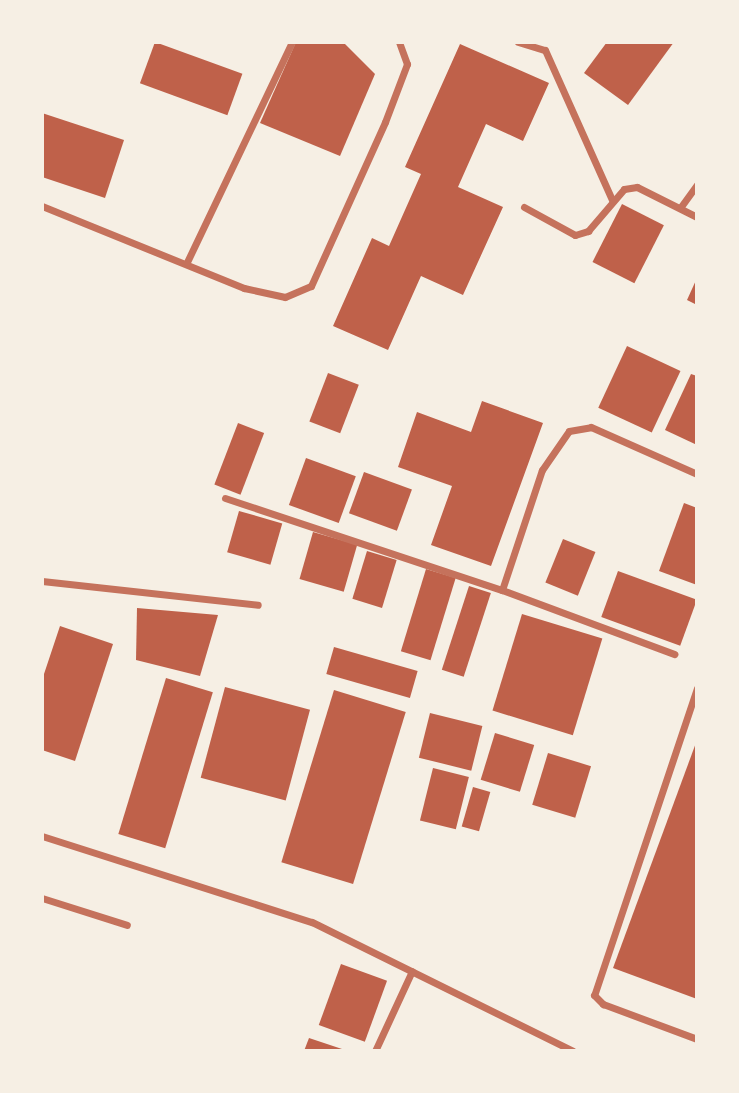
<!DOCTYPE html>
<style>
body{margin:0}
#map{position:relative;width:739px;height:1093px;overflow:hidden;background:#f6efe4;font-family:Barlow,sans-serif}
div>[style]{position:absolute}
[style*='--x']{left:calc(var(--x)*1px);top:calc(var(--y)*1px);width:calc(var(--w)*1px);rotate:calc(var(--a)*1deg)}
.building>*{inset:0;background:#bf614a;transform-origin:0 0}
.minor>*{height:7px;margin:-3.5px;padding:0 3.5px;transform-origin:3.5px;border-radius:3.5px;background:#c5725c}
span{translate:-50% -50%;white-space:nowrap;text-align:center;line-height:1.15;-webkit-text-stroke:5px #f6efe4;paint-order:stroke}
.frame{position:absolute;inset:0;border:44px solid #f6efe4;pointer-events:none}
</style>
<div id="map">
<div class="building">
<i style="left:155px;top:42px;width:93px;height:44px;rotate:20deg"></i>
<i style="clip-path:polygon(296px 42px,343px 42px,375px 74px,340px 156px,260px 123px)"></i>
<i style="clip-path:polygon(607px 42px,674px 42px,628px 105px,584px 73px)"></i>
<i style="clip-path:polygon(460px 44px,549px 83px,523px 141px,486px 124px,458px 187px,503px 207px,463px 295px,421px 276px,388px 350px,333px 326px,372px 238px,389px 246px,421px 174px,405px 167px)"></i>
<i style="clip-path:polygon(42px 113px,124px 140px,105px 198px,42px 177px)"></i>
<i style="left:622px;top:204px;width:47px;height:65px;rotate:27deg"></i>
<i style="clip-path:polygon(697px 278px,697px 305px,687px 300px)"></i>
<i style="left:627px;top:346px;width:59px;height:68px;rotate:25deg"></i>
<i style="left:328px;top:373px;width:33px;height:52px;rotate:21deg"></i>
<i style="clip-path:polygon(691px 374px,697px 376px,697px 445px,665px 430px)"></i>
<i style="clip-path:polygon(482px 401px,543px 423px,491px 566px,431px 545px,452px 486px,398px 467px,417px 412px,471px 432px)"></i>
<i style="left:238px;top:423px;width:28px;height:66px;rotate:21deg"></i>
<i style="left:306px;top:458px;width:53px;height:50px;rotate:20deg"></i>
<i style="left:364px;top:472px;width:51px;height:44px;rotate:20deg"></i>
<i style="clip-path:polygon(684px 503px,697px 508px,697px 585px,659px 571px)"></i>
<i style="left:239px;top:511px;width:45px;height:43px;rotate:16deg"></i>
<i style="left:313px;top:532px;width:46px;height:49px;rotate:16deg"></i>
<i style="left:563px;top:539px;width:35px;height:47px;rotate:22deg"></i>
<i style="left:367px;top:551px;width:31px;height:50px;rotate:17deg"></i>
<i style="left:426px;top:569px;width:31px;height:86px;rotate:17deg"></i>
<i style="left:618px;top:571px;width:84px;height:49px;rotate:20deg"></i>
<i style="left:469px;top:586px;width:23px;height:88px;rotate:18deg"></i>
<i style="clip-path:polygon(137px 608px,218px 615px,200px 676px,136px 660px)"></i>
<i style="left:522px;top:614px;width:84px;height:101px;rotate:17deg"></i>
<i style="clip-path:polygon(60px 626px,113px 644px,75px 761px,42px 750px,42px 680px)"></i>
<i style="left:334px;top:647px;width:87px;height:28px;rotate:16deg"></i>
<i style="left:166px;top:678px;width:49px;height:163px;rotate:17deg"></i>
<i style="left:225px;top:687px;width:88px;height:94px;rotate:15deg"></i>
<i style="left:334px;top:690px;width:75px;height:180px;rotate:17deg"></i>
<i style="left:430px;top:713px;width:54px;height:46px;rotate:14deg"></i>
<i style="left:495px;top:733px;width:41px;height:49px;rotate:17deg"></i>
<i style="clip-path:polygon(697px 740px,697px 999px,613px 968px)"></i>
<i style="left:548px;top:753px;width:45px;height:54px;rotate:17deg"></i>
<i style="left:433px;top:768px;width:37px;height:54px;rotate:14deg"></i>
<i style="left:473px;top:787px;width:18px;height:41px;rotate:16deg"></i>
<i style="left:341px;top:964px;width:49px;height:65px;rotate:20deg"></i>
<i style="clip-path:polygon(309px 1038px,345px 1050px,345px 1051px,304px 1051px)"></i>
</div>
<div class="minor">
<i style="--x:518;--y:42;--w:28;--a:17"></i>
<i style="--x:545;--y:50;--w:164;--a:65.9"></i>
<i style="--x:42;--y:206;--w:218;--a:22.1"></i>
<i style="--x:244;--y:288;--w:42;--a:12.4"></i>
<i style="--x:285;--y:297;--w:28;--a:-23"></i>
<i style="--x:311;--y:286;--w:180;--a:-65.7"></i>
<i style="--x:385;--y:122;--w:62;--a:-69.2"></i>
<i style="--x:407;--y:64;--w:23;--a:-110"></i>
<i style="--x:524;--y:207;--w:58;--a:28.8"></i>
<i style="--x:575;--y:235;--w:14;--a:-17"></i>
<i style="--x:588;--y:231;--w:55;--a:-49.4"></i>
<i style="--x:624;--y:189;--w:13;--a:-9"></i>
<i style="--x:637;--y:187;--w:67;--a:26.6"></i>
<i style="--x:680;--y:208;--w:29;--a:-54"></i>
<i style="--x:187;--y:262;--w:244;--a:-64.5"></i>
<i style="--x:225;--y:498;--w:292;--a:18.4"></i>
<i style="--x:502;--y:590;--w:184;--a:20.4"></i>
<i style="--x:42;--y:581;--w:217;--a:6.3"></i>
<i style="--x:502;--y:590;--w:126;--a:-71.6"></i>
<i style="--x:542;--y:470;--w:47;--a:-55.3"></i>
<i style="--x:569;--y:431;--w:22;--a:-10"></i>
<i style="--x:591;--y:427;--w:116;--a:23.9"></i>
<i style="--x:697;--y:688;--w:324;--a:108.5"></i>
<i style="--x:594;--y:995;--w:13;--a:45"></i>
<i style="--x:603;--y:1004;--w:100;--a:20.4"></i>
<i style="--x:42;--y:836;--w:283;--a:17.7"></i>
<i style="--x:312;--y:922;--w:291;--a:26.3"></i>
<i style="--x:42;--y:898;--w:89;--a:17.6"></i>
<i style="--x:375;--y:1051;--w:88;--a:-65.2"></i>
</div>
<div class="frame"></div>
</div>
